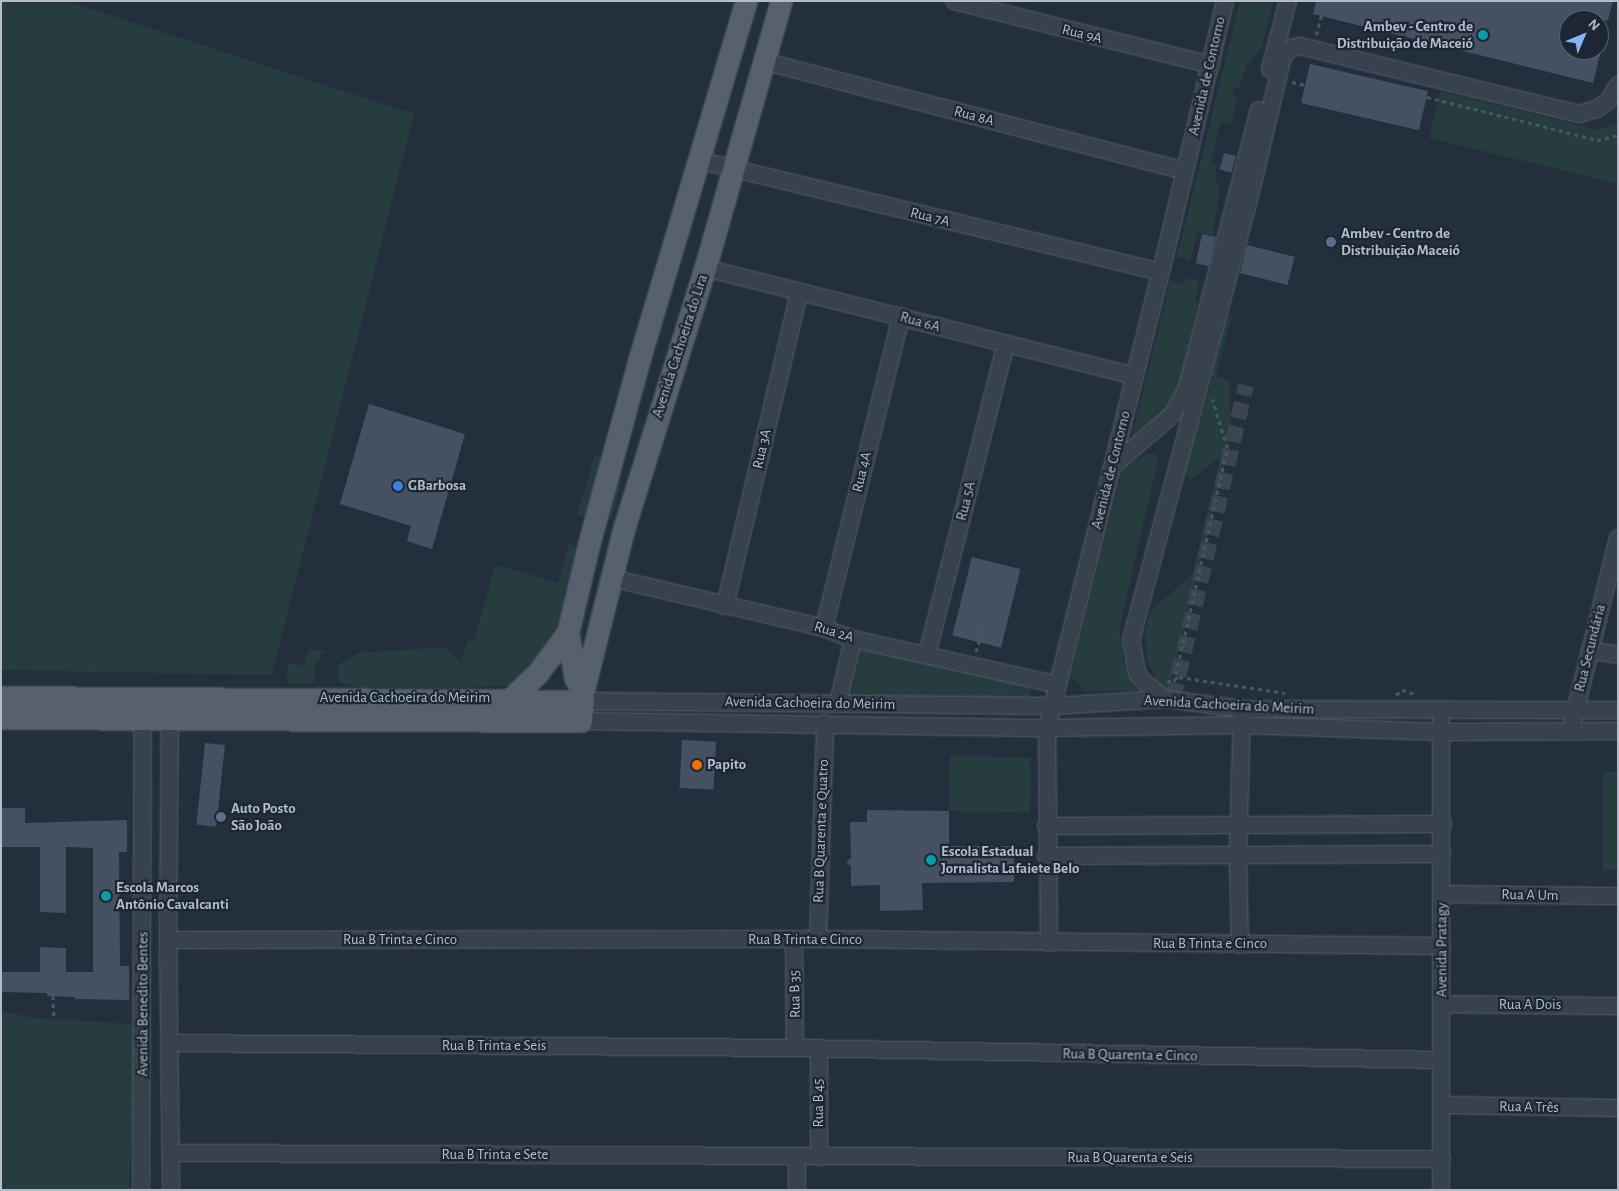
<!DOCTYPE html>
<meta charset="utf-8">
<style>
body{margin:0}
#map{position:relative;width:1619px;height:1191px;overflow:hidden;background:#242f3e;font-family:"Alegreya Sans",sans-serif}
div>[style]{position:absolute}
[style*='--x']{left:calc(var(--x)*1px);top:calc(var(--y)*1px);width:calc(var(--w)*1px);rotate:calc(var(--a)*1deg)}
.green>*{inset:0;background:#263c3f;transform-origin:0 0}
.building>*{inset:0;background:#455162;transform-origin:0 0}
.minor-tunnel>*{height:16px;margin-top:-8px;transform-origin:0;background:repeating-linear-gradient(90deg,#3a4453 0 16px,transparent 0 24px)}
.path>*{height:2.5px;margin-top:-1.25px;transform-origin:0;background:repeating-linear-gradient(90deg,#44595c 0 4px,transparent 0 8px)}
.roads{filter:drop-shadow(0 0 1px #565f6c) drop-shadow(0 0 1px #565f6c)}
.minor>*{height:16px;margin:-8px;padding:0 8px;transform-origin:8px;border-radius:8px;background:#38414e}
.major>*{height:21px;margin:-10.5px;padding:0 10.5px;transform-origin:10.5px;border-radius:10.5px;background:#56606e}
.dots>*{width:14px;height:14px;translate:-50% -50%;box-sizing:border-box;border:2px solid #1d2633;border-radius:50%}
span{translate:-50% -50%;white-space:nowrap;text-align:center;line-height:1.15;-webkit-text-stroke:4.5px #1d2633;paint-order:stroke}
.poi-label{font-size:15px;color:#b4bcc9;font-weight:700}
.right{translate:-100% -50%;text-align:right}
.left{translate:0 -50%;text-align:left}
.street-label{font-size:15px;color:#b4bcc9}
.frame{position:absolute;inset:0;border:2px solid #b4bcc9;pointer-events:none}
.north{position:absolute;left:1559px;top:10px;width:50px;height:50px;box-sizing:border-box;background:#1d2633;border:1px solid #59626f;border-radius:50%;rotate:45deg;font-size:14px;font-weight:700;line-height:20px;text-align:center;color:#b4bcc9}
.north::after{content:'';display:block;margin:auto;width:18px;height:22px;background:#8ab4f8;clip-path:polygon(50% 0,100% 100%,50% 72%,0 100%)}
</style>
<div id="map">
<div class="green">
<i style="clip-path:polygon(1px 1px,67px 1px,414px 114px,272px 675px,1px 670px)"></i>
<i style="clip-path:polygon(1240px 1px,1273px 1px,1261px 49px,1247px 65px,1239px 88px,1234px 87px,1233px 95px,1237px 97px,1231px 125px,1222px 122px,1217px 135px,1211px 164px,1217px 166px,1215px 177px,1220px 193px,1212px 235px,1197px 232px,1190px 261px,1177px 257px)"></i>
<i style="clip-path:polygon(1440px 91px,1598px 130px,1618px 123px,1618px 184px,1429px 138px)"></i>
<i style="clip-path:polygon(1186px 278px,1199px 281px,1195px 301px,1198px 302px,1179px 387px,1166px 410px,1131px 440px,1170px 281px,1184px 284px)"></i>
<i style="clip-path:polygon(1226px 314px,1232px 315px,1216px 376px,1230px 381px,1230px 443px,1169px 689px,1165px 689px,1157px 683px,1147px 660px,1145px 632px,1151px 610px,1192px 575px,1221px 456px,1192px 479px,1183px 474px,1209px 389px)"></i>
<i style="clip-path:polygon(1148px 454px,1156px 454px,1158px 460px,1119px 630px,1124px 663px,1137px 691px,1086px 691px,1070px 676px,1124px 465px)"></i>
<i style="clip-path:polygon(595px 455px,608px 460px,621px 482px,612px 518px,604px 521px,577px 515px)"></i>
<i style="clip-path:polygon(569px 543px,585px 553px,563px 663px,540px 685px,372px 690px,338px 682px,338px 665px,357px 653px,445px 647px,460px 661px,468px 640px,474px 641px,494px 569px,501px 566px,558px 583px)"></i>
<i style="clip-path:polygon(860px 647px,1031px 687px,1028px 700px,852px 696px)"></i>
<i style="clip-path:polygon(308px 650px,325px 650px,315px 665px,314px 683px,286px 683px,288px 664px,303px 665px)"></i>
<i style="left:950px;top:756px;width:81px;height:55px;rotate:1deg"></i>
<i style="left:1603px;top:772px;width:15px;height:98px"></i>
<i style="clip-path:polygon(1px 1011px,34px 1018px,132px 1024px,135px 1059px,129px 1190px,1px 1190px)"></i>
</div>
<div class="building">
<i style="clip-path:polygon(1316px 1px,1613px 1px,1608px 20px,1569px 20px,1569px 50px,1601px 50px,1593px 83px,1313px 14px)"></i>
<i style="left:1310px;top:64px;width:121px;height:40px;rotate:13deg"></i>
<i style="left:1224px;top:153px;width:12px;height:17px;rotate:14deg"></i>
<i style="left:1202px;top:234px;width:14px;height:30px;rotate:12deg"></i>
<i style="left:1247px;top:245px;width:49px;height:29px;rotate:14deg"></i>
<i style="clip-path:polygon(369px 404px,465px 434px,432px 549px,407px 541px,411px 526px,340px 504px)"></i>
<i style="left:972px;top:557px;width:50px;height:81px;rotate:14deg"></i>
<i style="left:682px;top:740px;width:34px;height:48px;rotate:3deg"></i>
<i style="left:205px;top:743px;width:20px;height:82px;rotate:6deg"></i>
<i style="clip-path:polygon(2px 808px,25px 808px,25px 823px,127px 820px,127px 852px,119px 852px,120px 966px,129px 966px,129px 1000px,75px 999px,75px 997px,47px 996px,47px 993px,1px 992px,1px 972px,40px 972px,40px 947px,66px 948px,66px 972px,93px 972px,93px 848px,66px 847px,66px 913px,40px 912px,40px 847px,2px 847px)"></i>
<i style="clip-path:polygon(867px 810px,949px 811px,949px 846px,1014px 846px,1014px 882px,922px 883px,923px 910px,880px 911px,880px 885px,851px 886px,851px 866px,846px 862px,851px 858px,850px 822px,867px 822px)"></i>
</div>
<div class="minor-tunnel">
<i style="--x:1173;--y:699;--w:322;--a:-76.9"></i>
</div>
<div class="path">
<i style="--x:1316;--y:35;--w:20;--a:-75"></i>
<i style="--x:1292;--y:82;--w:13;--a:13"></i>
<i style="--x:1427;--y:97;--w:175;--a:14.2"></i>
<i style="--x:1597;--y:140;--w:22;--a:-13"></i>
<i style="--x:976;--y:652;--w:36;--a:-76"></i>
<i style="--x:1167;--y:682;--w:13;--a:-23"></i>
<i style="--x:1179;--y:677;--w:107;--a:8.6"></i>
<i style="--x:1174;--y:682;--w:240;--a:-77.2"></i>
<i style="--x:1227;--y:448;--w:51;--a:-107"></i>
<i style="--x:1396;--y:695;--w:8;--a:-40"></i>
<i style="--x:1402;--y:690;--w:14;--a:17"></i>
<i style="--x:53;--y:996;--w:20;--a:87"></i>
</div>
<div class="roads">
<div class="minor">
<i style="--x:954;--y:1;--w:265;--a:14"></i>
<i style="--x:763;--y:61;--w:435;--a:14.6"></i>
<i style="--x:1270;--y:69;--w:70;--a:-75.2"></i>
<i style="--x:698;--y:160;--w:476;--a:13.6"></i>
<i style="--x:705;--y:268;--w:443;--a:14.1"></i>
<i style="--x:1114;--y:465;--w:78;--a:-40.8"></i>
<i style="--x:1173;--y:414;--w:30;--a:-62"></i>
<i style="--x:1187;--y:388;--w:287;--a:-75.5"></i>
<i style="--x:611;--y:578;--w:219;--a:13.2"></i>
<i style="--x:824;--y:628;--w:31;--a:21"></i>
<i style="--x:853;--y:639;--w:210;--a:12.6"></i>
<i style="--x:725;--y:606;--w:322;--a:-76.7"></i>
<i style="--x:824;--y:628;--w:321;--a:-76.1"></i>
<i style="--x:1590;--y:650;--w:28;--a:10"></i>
<i style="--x:927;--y:655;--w:319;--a:-75.8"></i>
<i style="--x:1165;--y:699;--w:28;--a:-141"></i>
<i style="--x:1143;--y:681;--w:10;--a:-127"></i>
<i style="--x:1137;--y:673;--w:34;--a:-100"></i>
<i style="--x:1131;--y:640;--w:451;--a:-75"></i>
<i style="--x:1248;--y:204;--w:152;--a:-76.7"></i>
<i style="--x:1283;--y:56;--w:11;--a:-45"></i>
<i style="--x:1291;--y:48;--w:9;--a:-13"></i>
<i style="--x:1300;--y:46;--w:287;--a:13.7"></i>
<i style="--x:1579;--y:114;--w:19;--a:-16"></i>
<i style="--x:1597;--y:109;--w:14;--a:-36"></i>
<i style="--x:1608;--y:101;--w:19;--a:-58"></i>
<i style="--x:583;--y:701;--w:469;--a:0.6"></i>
<i style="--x:1052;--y:706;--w:113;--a:-3.5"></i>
<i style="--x:1165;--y:699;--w:79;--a:7.3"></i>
<i style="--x:1243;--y:709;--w:375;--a:0.2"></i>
<i style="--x:838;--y:704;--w:67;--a:-77"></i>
<i style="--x:170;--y:707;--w:233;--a:90.5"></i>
<i style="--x:168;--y:940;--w:250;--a:89.3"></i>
<i style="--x:1573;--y:720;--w:187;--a:-76.1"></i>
<i style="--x:581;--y:721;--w:466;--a:0.9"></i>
<i style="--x:1047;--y:728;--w:195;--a:-0.9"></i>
<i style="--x:1242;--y:725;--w:200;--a:2"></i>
<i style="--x:1442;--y:732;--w:176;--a:-0.3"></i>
<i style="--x:1046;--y:826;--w:397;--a:-0.3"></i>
<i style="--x:1046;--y:856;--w:396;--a:-0.3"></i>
<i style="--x:1442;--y:894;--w:176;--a:0.7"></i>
<i style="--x:818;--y:939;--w:216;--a:-88.1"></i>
<i style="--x:168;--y:940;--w:650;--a:-0.09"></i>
<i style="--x:818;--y:939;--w:624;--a:0.64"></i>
<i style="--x:794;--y:940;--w:108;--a:89.5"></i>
<i style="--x:1049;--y:943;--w:215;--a:-90.5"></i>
<i style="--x:1047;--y:728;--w:470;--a:-76"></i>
<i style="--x:1161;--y:272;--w:278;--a:-76.7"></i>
<i style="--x:1240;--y:945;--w:91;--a:-91.3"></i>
<i style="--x:1238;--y:854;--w:139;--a:-88.4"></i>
<i style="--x:1442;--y:1004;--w:176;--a:0.7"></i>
<i style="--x:169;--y:1043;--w:626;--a:0.46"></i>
<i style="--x:795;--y:1048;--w:646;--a:1.06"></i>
<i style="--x:819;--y:1050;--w:107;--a:90"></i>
<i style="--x:1441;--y:1105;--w:177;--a:1"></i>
<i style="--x:171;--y:1153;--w:1271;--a:0.27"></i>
<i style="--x:141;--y:1190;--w:481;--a:-89.8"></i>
<i style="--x:797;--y:1190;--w:34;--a:-90"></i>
<i style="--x:1441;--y:1190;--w:468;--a:-90"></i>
</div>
<div class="major">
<i style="--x:583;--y:692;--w:16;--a:-120"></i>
<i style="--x:575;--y:678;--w:47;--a:-98.7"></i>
<i style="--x:568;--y:632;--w:91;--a:-76.7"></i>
<i style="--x:589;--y:543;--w:190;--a:-74.7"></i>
<i style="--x:639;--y:360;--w:375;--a:-73.4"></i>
<i style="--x:1;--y:697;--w:582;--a:0.39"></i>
<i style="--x:510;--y:699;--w:37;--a:-43"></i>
<i style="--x:537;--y:674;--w:52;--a:-53.6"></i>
<i style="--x:1;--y:718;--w:580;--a:0.3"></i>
<i style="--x:581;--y:721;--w:29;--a:-86"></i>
<i style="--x:583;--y:692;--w:166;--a:-76"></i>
<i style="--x:623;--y:531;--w:275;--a:-72.7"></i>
<i style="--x:705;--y:268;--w:278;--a:-74.1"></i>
</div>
</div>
<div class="dots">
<i style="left:1483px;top:35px;background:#0f9aa8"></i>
<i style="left:1331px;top:242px;background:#5c6f8a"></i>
<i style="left:398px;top:486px;background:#3f7fe0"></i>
<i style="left:697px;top:765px;background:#e8710a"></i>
<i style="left:221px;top:817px;background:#5c6f8a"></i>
<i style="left:931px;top:860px;background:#0f9aa8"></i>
<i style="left:106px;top:896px;background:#0f9aa8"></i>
</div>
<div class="poi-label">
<span class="right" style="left:1473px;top:35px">Ambev - Centro de<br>Distribuição de Maceió</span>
<span class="left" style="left:1341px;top:242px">Ambev - Centro de<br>Distribuição Maceió</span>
<span class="left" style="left:408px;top:486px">GBarbosa</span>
<span class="left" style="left:707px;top:765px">Papito</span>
<span class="left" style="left:231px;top:817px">Auto Posto<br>São João</span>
<span class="left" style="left:941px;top:860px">Escola Estadual<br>Jornalista Lafaiete Belo</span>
<span class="left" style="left:116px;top:896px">Escola Marcos<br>Antônio Cavalcanti</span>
</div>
<div class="street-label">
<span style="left:1082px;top:34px;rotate:14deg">Rua 9A</span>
<span style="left:1207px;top:76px;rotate:-77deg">Avenida de Contorno</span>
<span style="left:974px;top:116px;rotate:15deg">Rua 8A</span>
<span style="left:930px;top:217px;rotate:14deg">Rua 7A</span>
<span style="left:920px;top:322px;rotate:16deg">Rua 6A</span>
<span style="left:680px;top:346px;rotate:-72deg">Avenida Cachoeira do Lira</span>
<span style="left:762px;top:449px;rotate:-77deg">Rua 3A</span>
<span style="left:1111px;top:470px;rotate:-76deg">Avenida de Contorno</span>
<span style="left:862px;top:472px;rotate:-76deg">Rua 4A</span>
<span style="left:966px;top:501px;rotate:-76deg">Rua 5A</span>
<span style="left:834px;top:632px;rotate:17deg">Rua 2A</span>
<span style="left:1590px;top:648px;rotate:-76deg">Rua Secundária</span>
<span style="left:405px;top:698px">Avenida Cachoeira do Meirim</span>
<span style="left:810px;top:703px;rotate:1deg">Avenida Cachoeira do Meirim</span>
<span style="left:1229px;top:705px;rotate:3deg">Avenida Cachoeira do Meirim</span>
<span style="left:821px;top:831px;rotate:-88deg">Rua B Quarenta e Quatro</span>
<span style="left:1530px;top:895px;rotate:1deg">Rua A Um</span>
<span style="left:400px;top:940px">Rua B Trinta e Cinco</span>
<span style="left:805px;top:940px">Rua B Trinta e Cinco</span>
<span style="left:1210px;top:944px">Rua B Trinta e Cinco</span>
<span style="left:1442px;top:950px;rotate:-90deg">Avenida Pratagy</span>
<span style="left:795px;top:994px;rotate:-91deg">Rua B 35</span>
<span style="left:143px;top:1004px;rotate:-90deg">Avenida Benedito Bentes</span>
<span style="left:1530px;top:1005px">Rua A Dois</span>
<span style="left:494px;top:1046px">Rua B Trinta e Seis</span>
<span style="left:1130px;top:1055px;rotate:1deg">Rua B Quarenta e Cinco</span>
<span style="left:819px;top:1103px;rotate:-90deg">Rua B 45</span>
<span style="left:1529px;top:1107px;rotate:1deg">Rua A Três</span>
<span style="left:495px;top:1155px">Rua B Trinta e Sete</span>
<span style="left:1130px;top:1158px">Rua B Quarenta e Seis</span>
</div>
<div class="frame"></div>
<div class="north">N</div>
</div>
